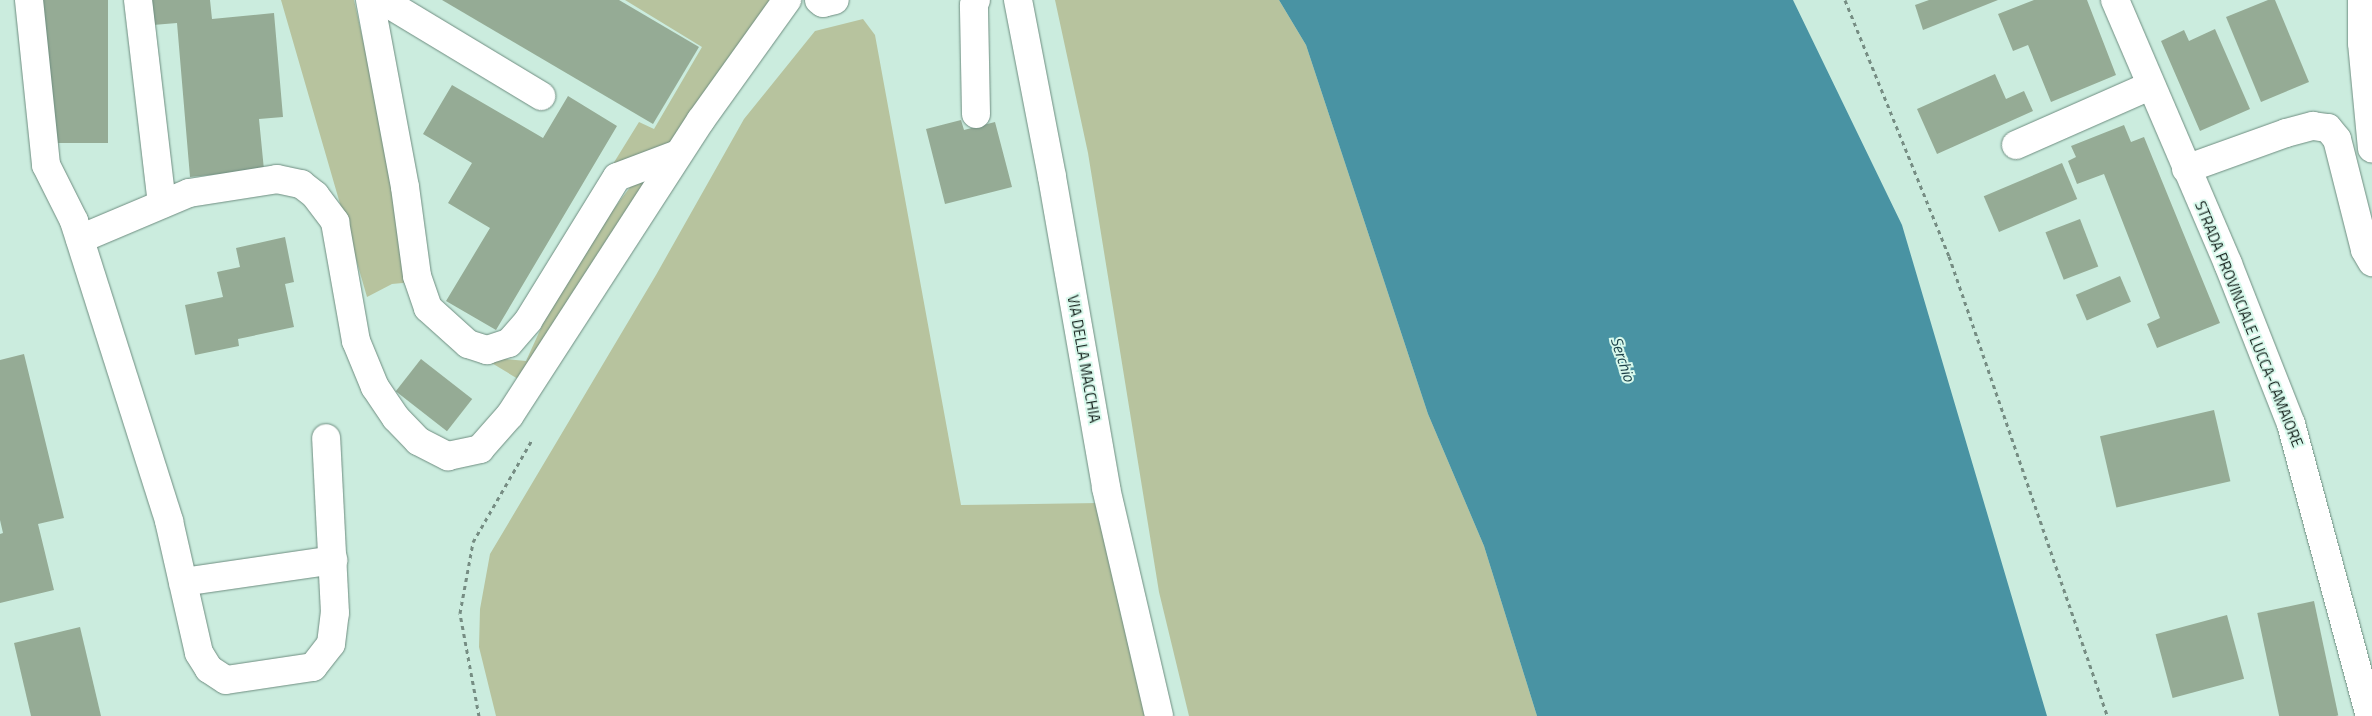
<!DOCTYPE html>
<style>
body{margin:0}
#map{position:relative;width:2372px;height:716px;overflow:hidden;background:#cbecde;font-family:"Titillium Web",sans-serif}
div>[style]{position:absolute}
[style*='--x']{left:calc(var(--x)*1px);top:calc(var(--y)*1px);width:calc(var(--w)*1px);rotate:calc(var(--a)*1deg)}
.green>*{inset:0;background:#b7c39e}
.water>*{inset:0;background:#4993a3}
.building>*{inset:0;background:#95ab95;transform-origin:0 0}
.path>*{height:3px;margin-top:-1.5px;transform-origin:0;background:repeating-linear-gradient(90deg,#768d83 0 4px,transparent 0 8px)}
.roads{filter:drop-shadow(0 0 1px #6e8d80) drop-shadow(0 0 1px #6e8d80)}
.minor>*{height:28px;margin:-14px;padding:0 14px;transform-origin:14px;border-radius:14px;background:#fff}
.major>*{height:28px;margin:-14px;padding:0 14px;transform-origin:14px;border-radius:14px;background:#fff}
span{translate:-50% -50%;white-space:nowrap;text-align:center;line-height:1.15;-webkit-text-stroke:4px #d8f9ec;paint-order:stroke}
.street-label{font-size:15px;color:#0f1b16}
.water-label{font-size:16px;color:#1a3e46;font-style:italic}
</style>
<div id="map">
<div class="green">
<i style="clip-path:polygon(281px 0,354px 0,414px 268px,413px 282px,392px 284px,367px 297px)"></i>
<i style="clip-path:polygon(625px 0,774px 0,523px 382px,490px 362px,496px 358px,526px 361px,567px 271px,637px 178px,613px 164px,639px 122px,654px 129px,702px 47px)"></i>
<i style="clip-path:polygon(1055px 0,1279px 0,1306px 45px,1428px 414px,1484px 546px,1537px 716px,1189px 716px,1159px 592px,1088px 153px)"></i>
<i style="clip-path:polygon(863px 19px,875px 35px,961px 505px,1099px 503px,1145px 716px,496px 716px,479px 647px,480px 609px,490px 554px,656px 275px,744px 119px,815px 31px)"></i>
</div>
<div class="water">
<i style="clip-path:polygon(1279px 0,1793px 0,1902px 225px,2047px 716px,1537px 716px,1484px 546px,1428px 414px,1306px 45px)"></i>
</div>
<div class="building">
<i style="left:37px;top:0;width:71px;height:143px"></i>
<i style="clip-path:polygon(151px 0,210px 0,212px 19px,274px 13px,283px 117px,259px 119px,264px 170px,190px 177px,177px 23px,153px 25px)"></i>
<i style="clip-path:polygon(442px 0,619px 0,699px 47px,653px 124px)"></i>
<i style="clip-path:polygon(1929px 0,1998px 0,1923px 30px,1915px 5px)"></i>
<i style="clip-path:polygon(2034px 0,2087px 0,2116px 75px,2051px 102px,2028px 45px,2013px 51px,1998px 14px)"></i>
<i style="clip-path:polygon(2268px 0,2275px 0,2309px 82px,2261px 102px,2226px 17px)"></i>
<i style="clip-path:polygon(2215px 29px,2250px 109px,2200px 131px,2161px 41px,2184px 30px,2189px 41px)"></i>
<i style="clip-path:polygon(1995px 74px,2006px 99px,2024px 91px,2033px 111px,1937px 154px,1917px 109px)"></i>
<i style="clip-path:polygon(452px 85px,543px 138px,568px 96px,617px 126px,496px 330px,446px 301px,490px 228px,448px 203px,472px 163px,423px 134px)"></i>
<i style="clip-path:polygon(961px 120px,964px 130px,995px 122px,1012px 187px,945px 204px,926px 129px)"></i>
<i style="clip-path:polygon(2124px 125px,2131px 142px,2144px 137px,2220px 323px,2157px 348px,2147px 324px,2160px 318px,2104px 174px,2077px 184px,2068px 161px,2076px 157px,2071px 146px)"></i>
<i style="left:2062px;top:163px;width:39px;height:85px;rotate:67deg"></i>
<i style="left:2080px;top:219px;width:51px;height:37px;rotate:69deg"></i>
<i style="clip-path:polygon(285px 237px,294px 282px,285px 284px,294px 327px,238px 339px,239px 346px,195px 355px,185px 305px,223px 297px,217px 272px,240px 267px,236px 248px)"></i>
<i style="left:2120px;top:276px;width:28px;height:48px;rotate:67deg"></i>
<i style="clip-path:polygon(24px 354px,64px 518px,38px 524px,54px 590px,0 603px,0 534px,3px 533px,0 520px,0 360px)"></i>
<i style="left:421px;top:359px;width:65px;height:41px;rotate:38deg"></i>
<i style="left:2214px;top:410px;width:73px;height:117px;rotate:77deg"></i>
<i style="left:2314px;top:601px;width:117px;height:58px;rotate:78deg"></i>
<i style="left:2227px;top:615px;width:66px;height:74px;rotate:75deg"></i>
<i style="clip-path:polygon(80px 627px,101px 716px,31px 716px,14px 643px)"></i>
</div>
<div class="path">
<i style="--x:1845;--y:0;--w:276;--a:67.9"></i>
<i style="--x:1949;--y:256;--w:486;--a:71"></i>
<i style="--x:479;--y:716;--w:105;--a:-100.5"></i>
<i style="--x:460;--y:613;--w:72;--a:-79.6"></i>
<i style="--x:473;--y:542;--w:118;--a:-60"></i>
</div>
<div class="roads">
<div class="minor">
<i style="--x:29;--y:0;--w:166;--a:84.1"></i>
<i style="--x:46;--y:165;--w:63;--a:63.4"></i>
<i style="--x:74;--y:221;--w:315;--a:72.4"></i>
<i style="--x:169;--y:521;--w:135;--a:77.2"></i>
<i style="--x:199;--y:653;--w:19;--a:58"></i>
<i style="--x:209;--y:669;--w:20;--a:33"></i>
<i style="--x:226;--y:680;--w:88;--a:-8.5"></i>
<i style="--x:313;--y:667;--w:29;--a:-52"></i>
<i style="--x:331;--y:644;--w:31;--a:-83"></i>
<i style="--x:335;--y:613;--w:175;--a:-92.9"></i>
<i style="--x:138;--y:0;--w:205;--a:83.3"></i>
<i style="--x:370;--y:0;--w:190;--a:79.4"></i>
<i style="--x:405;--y:187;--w:90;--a:82.3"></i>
<i style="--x:417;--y:276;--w:34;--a:71"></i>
<i style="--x:428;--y:308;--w:54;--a:42"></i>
<i style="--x:468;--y:344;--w:20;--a:18"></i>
<i style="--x:487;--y:350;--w:23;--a:-18"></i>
<i style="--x:509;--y:343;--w:29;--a:-49"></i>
<i style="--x:528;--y:321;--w:169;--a:-58.3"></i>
<i style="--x:617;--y:177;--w:65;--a:-20.7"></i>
<i style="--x:382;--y:0;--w:186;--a:31.1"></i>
<i style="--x:819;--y:0;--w:5;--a:37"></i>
<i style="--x:823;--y:3;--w:12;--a:-14"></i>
<i style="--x:1018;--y:0;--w:180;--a:79.1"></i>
<i style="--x:1052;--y:177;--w:316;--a:80.1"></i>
<i style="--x:1106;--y:488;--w:234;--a:76.9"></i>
<i style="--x:2362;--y:0;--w:43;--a:90"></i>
<i style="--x:2362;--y:43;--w:106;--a:84.6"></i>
<i style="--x:976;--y:114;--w:109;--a:-91.1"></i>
<i style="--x:974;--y:5;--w:5;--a:-68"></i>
<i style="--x:2016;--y:145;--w:146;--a:-23.8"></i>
<i style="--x:2186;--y:169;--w:106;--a:-19.8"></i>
<i style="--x:2286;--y:133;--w:28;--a:-15"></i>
<i style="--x:2313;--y:126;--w:15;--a:8"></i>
<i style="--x:2328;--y:128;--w:14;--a:51"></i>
<i style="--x:2337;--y:139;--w:114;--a:75.8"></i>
<i style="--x:2365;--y:250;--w:14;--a:60"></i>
<i style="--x:80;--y:239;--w:118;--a:-22.9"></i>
<i style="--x:189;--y:193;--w:89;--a:-9"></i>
<i style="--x:277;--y:179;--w:25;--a:12"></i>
<i style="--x:301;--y:184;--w:18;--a:38"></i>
<i style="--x:315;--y:195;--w:34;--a:53"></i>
<i style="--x:335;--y:222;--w:121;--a:80"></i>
<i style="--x:356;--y:341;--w:50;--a:67.6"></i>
<i style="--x:375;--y:387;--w:37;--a:56"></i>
<i style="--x:396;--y:418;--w:32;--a:46"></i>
<i style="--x:418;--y:441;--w:34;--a:27"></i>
<i style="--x:448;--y:456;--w:33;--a:-12"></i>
<i style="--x:480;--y:449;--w:45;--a:-48.6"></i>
<i style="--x:510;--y:415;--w:351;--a:-57.1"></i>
<i style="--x:701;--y:120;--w:148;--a:-54.4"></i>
<i style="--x:183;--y:582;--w:152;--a:-8.3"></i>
</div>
<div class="major">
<i style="--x:2115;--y:0;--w:287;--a:66.8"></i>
<i style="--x:2228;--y:264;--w:172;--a:68.5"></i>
<i style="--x:2291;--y:424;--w:302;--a:74.9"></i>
</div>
</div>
<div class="street-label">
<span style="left:2249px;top:324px;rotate:68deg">STRADA PROVINCIALE LUCCA-CAMAIORE</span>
<span style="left:1084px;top:359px;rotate:80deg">VIA DELLA MACCHIA</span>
</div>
<div class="water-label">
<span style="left:1623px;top:359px;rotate:72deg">Serchio</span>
</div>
</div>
